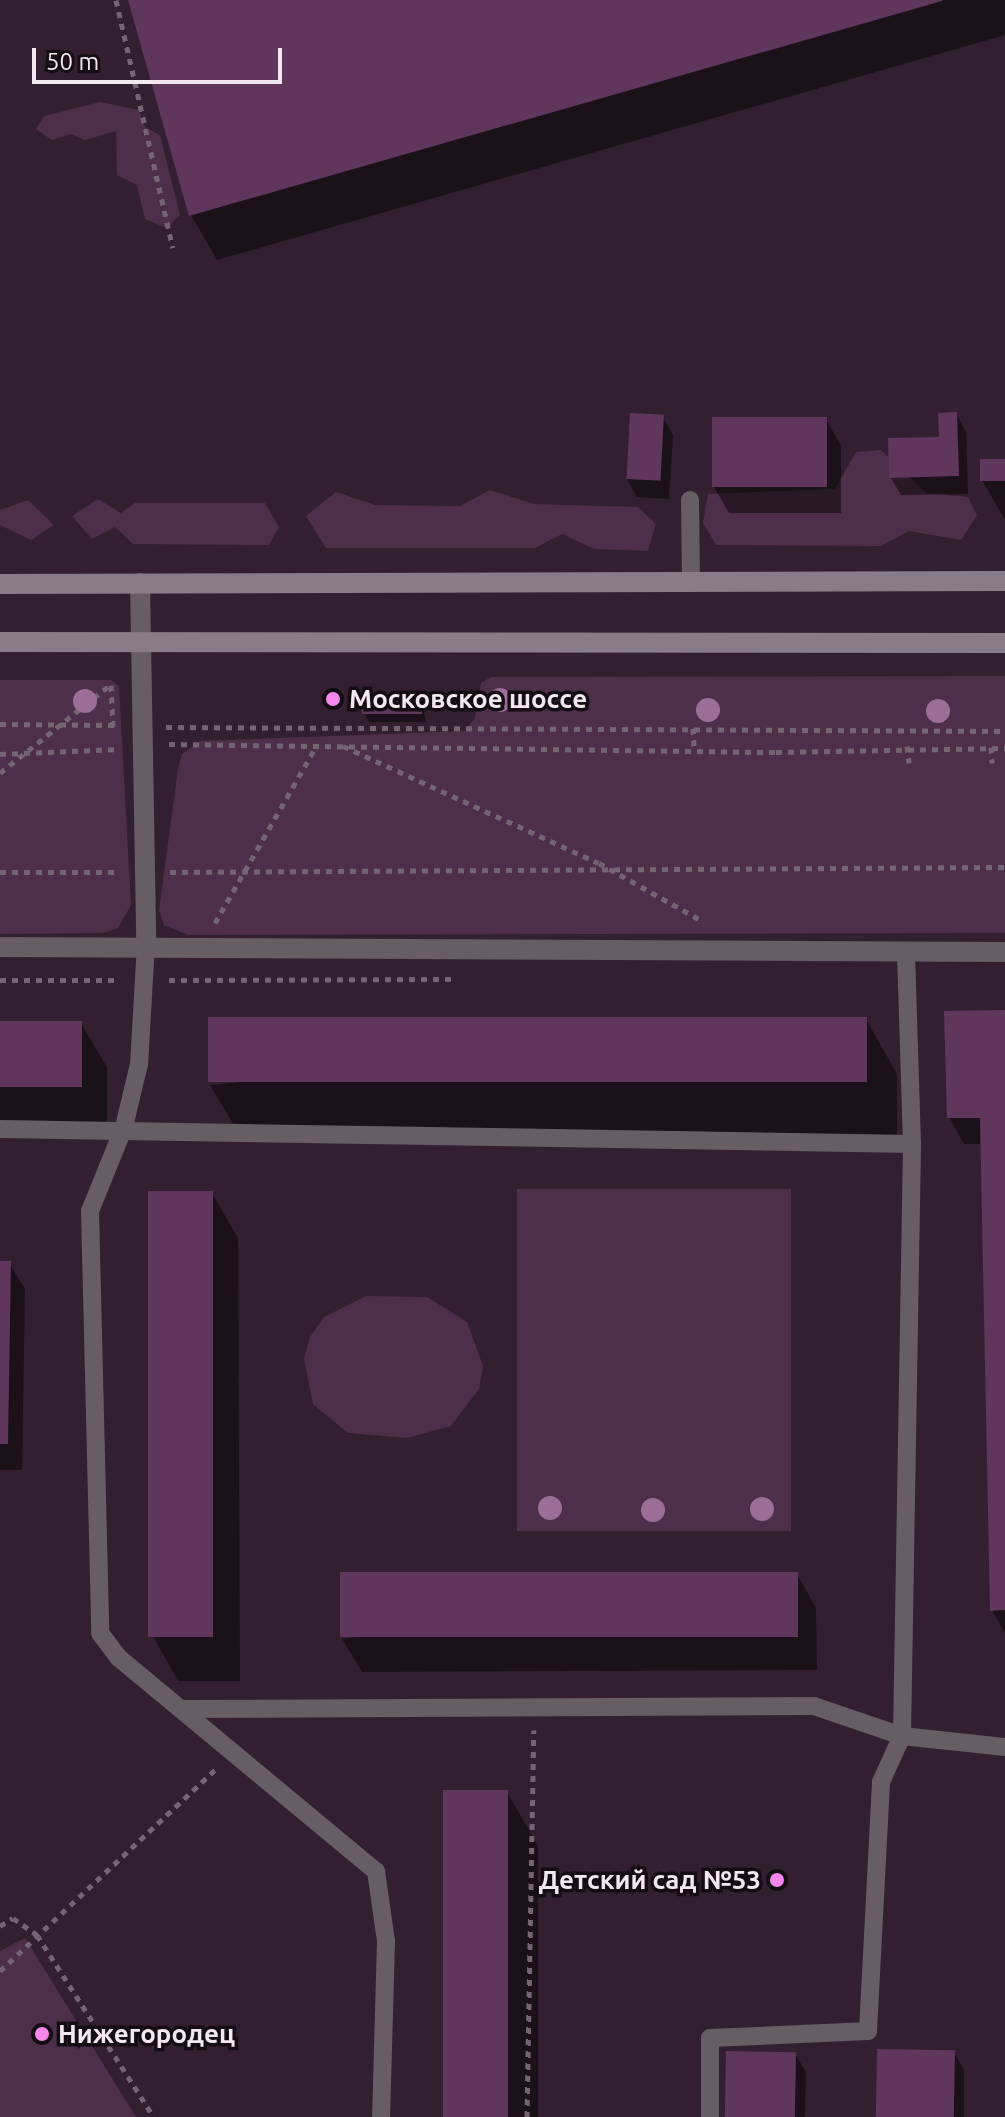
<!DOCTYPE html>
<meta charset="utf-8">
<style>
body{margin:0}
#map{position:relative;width:1005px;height:2117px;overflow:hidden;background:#322030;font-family:Ubuntu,sans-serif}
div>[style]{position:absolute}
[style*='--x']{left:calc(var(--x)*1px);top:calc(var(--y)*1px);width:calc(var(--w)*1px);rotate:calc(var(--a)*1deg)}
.green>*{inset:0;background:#4d2f4a;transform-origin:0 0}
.shadow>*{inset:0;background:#0007}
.building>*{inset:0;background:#60365c;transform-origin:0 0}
.path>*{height:5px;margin-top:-2.5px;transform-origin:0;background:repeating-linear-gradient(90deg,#756574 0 6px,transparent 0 12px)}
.service>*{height:18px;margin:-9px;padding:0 9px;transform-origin:9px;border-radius:9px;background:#665d65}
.minor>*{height:20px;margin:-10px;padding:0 10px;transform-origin:10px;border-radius:10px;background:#665d65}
.secondary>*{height:20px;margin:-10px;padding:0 10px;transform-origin:10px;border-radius:10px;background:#8a7b88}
.trees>*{width:24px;height:24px;margin:-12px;border-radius:50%;background:#9c6e97}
.dots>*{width:22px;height:22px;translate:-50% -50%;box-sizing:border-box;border:4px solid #150d14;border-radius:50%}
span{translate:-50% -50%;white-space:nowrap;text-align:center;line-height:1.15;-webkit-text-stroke:7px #150d14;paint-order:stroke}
.poi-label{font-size:26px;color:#f3e7f2;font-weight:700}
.left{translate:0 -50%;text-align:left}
.right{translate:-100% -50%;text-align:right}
.scale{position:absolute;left:32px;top:48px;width:250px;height:36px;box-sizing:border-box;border:4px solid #f3e7f2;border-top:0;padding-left:10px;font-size:24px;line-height:28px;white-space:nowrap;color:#f3e7f2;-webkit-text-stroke:6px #150d14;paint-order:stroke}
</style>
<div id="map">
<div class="green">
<i style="clip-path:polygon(100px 102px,139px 110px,145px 127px,160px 135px,180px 215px,167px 228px,145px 219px,137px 185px,117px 175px,116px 131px,85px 140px,71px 134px,52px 140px,36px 129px,44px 116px)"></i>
<i style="clip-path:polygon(881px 450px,926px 493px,968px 497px,977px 515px,961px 540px,909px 531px,881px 546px,716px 545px,703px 523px,708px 494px,835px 489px,856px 452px)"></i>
<i style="clip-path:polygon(490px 490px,534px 504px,638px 507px,656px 524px,648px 551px,594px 549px,562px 534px,535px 548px,326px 548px,306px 516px,336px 492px,375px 505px,460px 506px)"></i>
<i style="clip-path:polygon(98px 499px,121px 513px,135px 503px,265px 503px,279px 527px,269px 545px,133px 544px,115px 527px,92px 539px,72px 516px)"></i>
<i style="clip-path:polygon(28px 500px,54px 525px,31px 540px,0 525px,0 510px)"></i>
<i style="clip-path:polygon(1005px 676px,1005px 933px,188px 935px,164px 925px,159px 910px,178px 769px,182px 754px,200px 741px,465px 731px,475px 718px,481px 683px,491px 677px)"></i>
<i style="clip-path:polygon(0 680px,111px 680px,119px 686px,131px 905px,118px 928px,104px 933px,0 934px)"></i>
<i style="left:791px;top:1189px;width:342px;height:274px;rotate:90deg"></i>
<i style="clip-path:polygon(366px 1296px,427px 1297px,467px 1322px,483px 1366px,479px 1389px,451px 1426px,407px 1438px,348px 1433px,313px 1404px,304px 1359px,310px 1337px,324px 1317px)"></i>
<i style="clip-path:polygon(25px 1938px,136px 2117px,0 2117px,0 1951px)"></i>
</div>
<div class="shadow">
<i style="clip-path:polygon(130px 0,1005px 0,1005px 35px,217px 260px,191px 215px)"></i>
<i style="clip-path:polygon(956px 414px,966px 432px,968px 494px,901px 495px,891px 478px,941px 439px)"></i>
<i style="clip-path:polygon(663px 417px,673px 435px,669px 499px,637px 497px,627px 479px)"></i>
<i style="clip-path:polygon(826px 419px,841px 446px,841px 513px,729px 513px,714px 487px)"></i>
<i style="clip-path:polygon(1005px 461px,1005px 520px,982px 480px)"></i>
<i style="clip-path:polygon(420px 695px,426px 722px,369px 722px,365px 714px)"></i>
<i style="clip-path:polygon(1005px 1012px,1005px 1633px,992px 1610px,983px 1144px,964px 1144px,949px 1117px)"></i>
<i style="clip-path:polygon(866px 1019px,897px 1074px,897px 1136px,242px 1139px,210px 1085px)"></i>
<i style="clip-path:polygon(0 1023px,81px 1023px,107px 1067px,107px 1130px,0 1131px)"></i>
<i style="clip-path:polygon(212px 1193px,238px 1238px,240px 1681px,178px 1681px,153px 1636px)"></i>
<i style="clip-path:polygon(0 1263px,9px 1263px,25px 1289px,22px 1470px,0 1470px)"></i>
<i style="clip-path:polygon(797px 1574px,816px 1608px,817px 1670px,362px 1672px,342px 1639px)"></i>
<i style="clip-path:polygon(507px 1792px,538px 1846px,538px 2117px,445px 2117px)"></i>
<i style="clip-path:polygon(954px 2052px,964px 2070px,964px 2117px,878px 2117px)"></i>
<i style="clip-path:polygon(795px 2054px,806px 2072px,805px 2117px,728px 2117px)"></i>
</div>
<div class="building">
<i style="clip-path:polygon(128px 0,942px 0,942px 1px,189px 216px)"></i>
<i style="clip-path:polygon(957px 412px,959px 476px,889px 478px,888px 438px,939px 437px,938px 413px)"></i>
<i style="left:630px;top:413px;width:34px;height:66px;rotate:3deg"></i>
<i style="left:712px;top:417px;width:115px;height:70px"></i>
<i style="left:980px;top:459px;width:25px;height:22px"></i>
<i style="left:422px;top:693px;width:21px;height:60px;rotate:90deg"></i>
<i style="clip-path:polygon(1005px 1010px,1005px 1610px,990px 1611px,980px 1118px,947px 1118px,944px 1011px)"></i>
<i style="left:867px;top:1017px;width:65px;height:659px;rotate:90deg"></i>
<i style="left:0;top:1021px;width:82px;height:66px"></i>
<i style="left:213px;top:1191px;width:446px;height:65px;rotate:90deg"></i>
<i style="clip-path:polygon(0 1261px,11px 1261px,8px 1444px,0 1444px)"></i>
<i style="left:798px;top:1572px;width:65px;height:458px;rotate:90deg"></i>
<i style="left:443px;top:1790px;width:65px;height:327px"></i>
<i style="left:877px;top:2049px;width:78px;height:68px;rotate:1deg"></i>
<i style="left:726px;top:2051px;width:70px;height:66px;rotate:1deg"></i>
</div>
<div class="path">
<i style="--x:116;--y:0;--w:254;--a:77.1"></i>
<i style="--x:111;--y:685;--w:42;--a:87.3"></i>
<i style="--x:0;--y:724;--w:116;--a:0.5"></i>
<i style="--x:166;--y:727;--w:839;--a:0.27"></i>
<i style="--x:693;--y:728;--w:20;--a:87"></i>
<i style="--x:169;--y:744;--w:607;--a:0.76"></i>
<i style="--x:776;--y:752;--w:229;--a:-1"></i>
<i style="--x:343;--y:746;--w:281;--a:24.6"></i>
<i style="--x:599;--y:863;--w:120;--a:29.3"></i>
<i style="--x:907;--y:746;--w:17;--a:83"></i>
<i style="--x:991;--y:747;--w:16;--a:86"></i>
<i style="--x:0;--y:754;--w:119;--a:-2.4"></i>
<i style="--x:0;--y:773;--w:141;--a:-38.7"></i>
<i style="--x:0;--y:872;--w:120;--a:0"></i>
<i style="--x:170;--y:872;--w:835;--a:-0.34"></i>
<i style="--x:215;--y:923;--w:205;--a:-60.2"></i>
<i style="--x:0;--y:980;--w:119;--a:0"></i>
<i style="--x:169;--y:980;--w:282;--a:-0.2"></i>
<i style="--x:0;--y:1926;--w:15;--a:-32"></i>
<i style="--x:13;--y:1918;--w:29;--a:35"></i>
<i style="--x:37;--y:1935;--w:216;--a:57.3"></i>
<i style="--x:0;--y:1971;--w:296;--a:-43.1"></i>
<i style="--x:527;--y:2117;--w:387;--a:-89"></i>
</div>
<div class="service">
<i style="--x:690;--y:500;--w:82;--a:89.3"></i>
<i style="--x:146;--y:944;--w:120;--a:93.3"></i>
<i style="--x:139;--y:1064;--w:65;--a:103.4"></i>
<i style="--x:124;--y:1127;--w:91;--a:112"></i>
<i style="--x:90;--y:1211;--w:422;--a:88.6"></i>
<i style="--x:100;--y:1633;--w:31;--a:53"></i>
<i style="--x:119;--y:1658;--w:334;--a:39.7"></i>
<i style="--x:376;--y:1871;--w:71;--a:81.9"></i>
<i style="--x:386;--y:1941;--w:176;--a:91.6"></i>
<i style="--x:0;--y:1129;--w:912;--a:0.94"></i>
<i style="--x:185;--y:1709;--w:629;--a:-0.27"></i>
<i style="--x:814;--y:1706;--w:93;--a:18.8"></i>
<i style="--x:902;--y:1736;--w:104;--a:6.1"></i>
<i style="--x:710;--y:2117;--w:79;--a:-90"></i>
<i style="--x:710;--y:2038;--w:158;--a:-2.5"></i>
<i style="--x:868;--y:2031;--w:249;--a:-87"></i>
<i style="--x:881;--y:1782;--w:51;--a:-65.5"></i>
<i style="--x:902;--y:1736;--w:592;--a:-89.03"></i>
<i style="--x:912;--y:1144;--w:192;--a:-91.8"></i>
</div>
<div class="minor">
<i style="--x:140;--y:583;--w:361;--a:89"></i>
<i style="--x:0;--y:947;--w:1005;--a:0.29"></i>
</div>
<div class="secondary">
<i style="--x:0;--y:584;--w:1005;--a:-0.17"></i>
<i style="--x:0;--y:642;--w:1005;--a:0.06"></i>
</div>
<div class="trees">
<i style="left:500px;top:700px"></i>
<i style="left:85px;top:701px"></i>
<i style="left:708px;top:710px"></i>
<i style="left:938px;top:711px"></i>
<i style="left:550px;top:1508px"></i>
<i style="left:762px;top:1509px"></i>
<i style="left:653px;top:1510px"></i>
</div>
<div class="dots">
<i style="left:333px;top:699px;background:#f688ed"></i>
<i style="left:777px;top:1880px;background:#f688ed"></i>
<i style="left:42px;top:2034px;background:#f688ed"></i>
</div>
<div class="poi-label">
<span class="left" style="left:349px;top:699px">Московское шоссе</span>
<span class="right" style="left:761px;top:1880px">Детский сад №53</span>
<span class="left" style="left:58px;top:2034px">Нижегородец</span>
</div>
<div class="scale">50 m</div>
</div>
